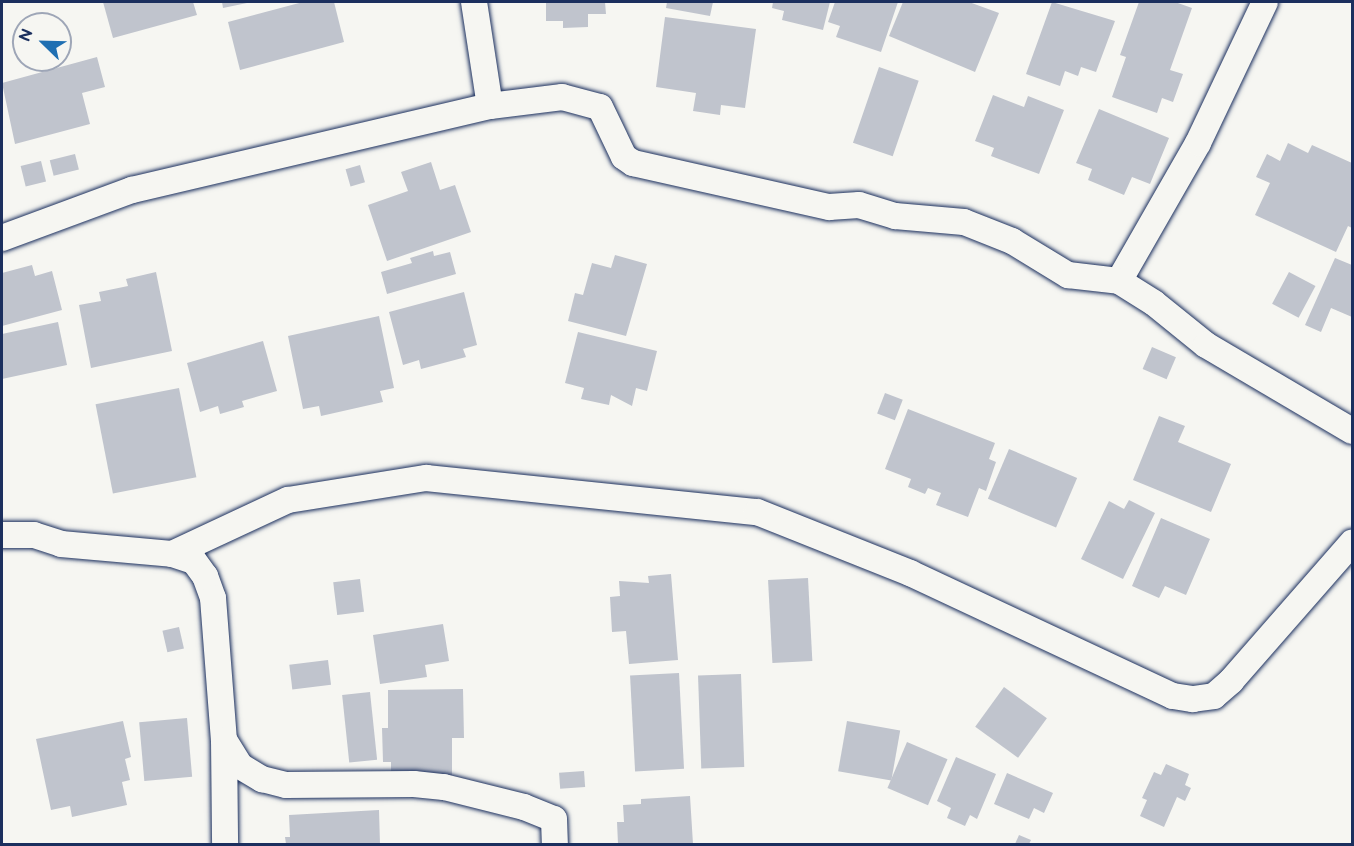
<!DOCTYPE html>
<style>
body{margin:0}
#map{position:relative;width:1354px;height:846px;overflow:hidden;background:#f6f6f2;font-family:"Balsamiq Sans",sans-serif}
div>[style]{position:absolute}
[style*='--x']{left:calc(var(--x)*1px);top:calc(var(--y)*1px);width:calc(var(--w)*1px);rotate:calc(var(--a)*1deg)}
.building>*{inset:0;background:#c0c4cd;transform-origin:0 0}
.roads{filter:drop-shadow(0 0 2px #1b2f5e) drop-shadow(0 0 2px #1b2f5e)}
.minor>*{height:26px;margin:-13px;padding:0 13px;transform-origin:13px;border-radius:13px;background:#f6f6f2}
span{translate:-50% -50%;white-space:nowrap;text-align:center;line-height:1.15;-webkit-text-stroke:6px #f6f6f2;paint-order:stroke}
.frame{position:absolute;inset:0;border:3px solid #1b2f5e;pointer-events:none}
.north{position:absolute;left:12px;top:12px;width:60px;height:60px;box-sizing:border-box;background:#f6f6f2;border:2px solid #9ea6b7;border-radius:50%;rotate:293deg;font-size:16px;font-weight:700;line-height:24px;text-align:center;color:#1b2f5e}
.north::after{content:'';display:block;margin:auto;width:21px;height:27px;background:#1f6fb2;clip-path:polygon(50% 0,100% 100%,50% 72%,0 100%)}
</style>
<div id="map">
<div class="building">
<i style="clip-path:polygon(103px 2px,193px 2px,197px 15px,113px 38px)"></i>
<i style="clip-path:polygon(222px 2px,247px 2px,247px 3px,223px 8px)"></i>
<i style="clip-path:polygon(303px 2px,334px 2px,344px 42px,240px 70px,228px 22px)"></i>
<i style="clip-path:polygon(546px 2px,605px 2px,606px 14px,588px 14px,588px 27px,563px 28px,563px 21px,546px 21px)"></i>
<i style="clip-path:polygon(667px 2px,713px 2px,710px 16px,666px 8px)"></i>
<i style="clip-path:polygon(773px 2px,830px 2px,823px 30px,782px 20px,784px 11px,772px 8px)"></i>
<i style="clip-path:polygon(835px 2px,898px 2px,881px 52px,836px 37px,840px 26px,828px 22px)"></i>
<i style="clip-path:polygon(903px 2px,969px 2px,999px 13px,975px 72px,889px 36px)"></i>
<i style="clip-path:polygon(1052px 2px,1115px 21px,1096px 72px,1081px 67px,1078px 76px,1065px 71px,1060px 86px,1026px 74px)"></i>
<i style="clip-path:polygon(1139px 2px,1175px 2px,1192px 8px,1170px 70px,1183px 74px,1173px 102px,1162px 98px,1157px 113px,1112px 97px,1126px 57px,1120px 55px)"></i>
<i style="clip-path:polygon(665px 17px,756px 29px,745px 108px,721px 105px,720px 115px,693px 111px,696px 93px,656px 87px)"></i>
<i style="clip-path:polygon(97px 57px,105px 87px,82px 93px,90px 124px,15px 144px,2px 83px)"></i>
<i style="left:879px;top:67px;width:42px;height:80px;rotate:19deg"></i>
<i style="clip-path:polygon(993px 95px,1024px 107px,1028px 96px,1064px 110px,1039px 174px,991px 156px,994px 148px,975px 141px)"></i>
<i style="clip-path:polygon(1099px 109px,1169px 138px,1150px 184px,1132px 177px,1124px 195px,1088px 180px,1092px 169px,1076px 163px)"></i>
<i style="clip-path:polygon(1288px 143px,1308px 153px,1312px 145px,1352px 163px,1352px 228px,1348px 226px,1336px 252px,1255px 215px,1270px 183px,1256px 177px,1267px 154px,1280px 161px)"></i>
<i style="left:75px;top:154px;width:16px;height:26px;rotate:76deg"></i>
<i style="left:41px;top:161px;width:21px;height:21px;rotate:76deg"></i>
<i style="clip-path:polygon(431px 162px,440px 190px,455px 185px,471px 232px,387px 261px,368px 205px,408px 191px,401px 172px)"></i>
<i style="left:360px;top:165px;width:18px;height:15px;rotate:74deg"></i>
<i style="clip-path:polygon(433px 251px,434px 256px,450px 252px,456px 274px,387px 294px,381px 272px,412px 263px,410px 258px)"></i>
<i style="clip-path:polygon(615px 255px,647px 264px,626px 336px,568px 321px,575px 293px,583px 295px,592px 263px,611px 268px)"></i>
<i style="clip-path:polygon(1335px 258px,1352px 265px,1352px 317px,1331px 308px,1321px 332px,1305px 325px)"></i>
<i style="clip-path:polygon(32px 265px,35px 276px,52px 271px,62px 310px,2px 326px,2px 273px)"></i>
<i style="clip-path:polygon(156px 272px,172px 351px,91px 368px,79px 305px,101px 301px,99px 292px,128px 286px,126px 279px)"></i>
<i style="left:1289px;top:272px;width:30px;height:36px;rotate:28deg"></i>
<i style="clip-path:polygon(464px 292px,477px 345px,463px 349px,466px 357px,421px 369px,419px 360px,403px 365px,389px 312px)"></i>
<i style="clip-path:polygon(379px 316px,394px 388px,380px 391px,383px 402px,321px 416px,319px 406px,303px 409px,288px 336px)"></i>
<i style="clip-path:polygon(58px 322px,67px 365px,2px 379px,2px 334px)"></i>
<i style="clip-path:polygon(578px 332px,657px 351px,647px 391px,636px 388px,632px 406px,611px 395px,609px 405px,581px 399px,584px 388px,565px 383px)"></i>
<i style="clip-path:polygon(263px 341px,277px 391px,242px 401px,244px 407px,220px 414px,218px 406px,200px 412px,187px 363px)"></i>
<i style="left:1152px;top:347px;width:26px;height:24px;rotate:23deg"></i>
<i style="left:179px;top:388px;width:91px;height:85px;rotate:79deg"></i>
<i style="left:885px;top:393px;width:19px;height:22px;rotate:21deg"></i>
<i style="clip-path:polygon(908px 409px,995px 443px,989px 459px,996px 462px,986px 491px,979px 488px,968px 517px,936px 505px,941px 493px,928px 488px,925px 494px,908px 487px,911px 479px,885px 469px)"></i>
<i style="clip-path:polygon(1159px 416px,1185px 426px,1178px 442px,1231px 464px,1211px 512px,1133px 480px)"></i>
<i style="left:1009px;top:449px;width:74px;height:54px;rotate:23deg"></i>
<i style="clip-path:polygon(1129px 500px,1155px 513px,1123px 579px,1081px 559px,1109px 501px,1124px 509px)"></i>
<i style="clip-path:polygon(1161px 518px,1210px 539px,1186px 595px,1165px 586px,1159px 598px,1132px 586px)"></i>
<i style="clip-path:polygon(671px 574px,678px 660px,629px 664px,626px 631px,612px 632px,610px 597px,620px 596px,619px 581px,649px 583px,648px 576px)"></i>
<i style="left:808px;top:578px;width:83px;height:40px;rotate:87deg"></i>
<i style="left:360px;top:579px;width:33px;height:27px;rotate:83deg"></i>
<i style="clip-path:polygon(443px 624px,449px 661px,425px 665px,427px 677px,380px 684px,373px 635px)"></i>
<i style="left:179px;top:627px;width:22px;height:17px;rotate:77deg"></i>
<i style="left:328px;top:660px;width:25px;height:39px;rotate:83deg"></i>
<i style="left:679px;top:673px;width:96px;height:49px;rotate:87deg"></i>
<i style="left:741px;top:674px;width:93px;height:43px;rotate:88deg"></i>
<i style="left:1004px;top:687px;width:53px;height:49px;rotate:36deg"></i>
<i style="clip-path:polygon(463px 689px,464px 738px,452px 738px,452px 775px,391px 776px,391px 762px,383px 762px,382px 728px,388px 728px,388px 690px)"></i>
<i style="left:370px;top:692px;width:68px;height:28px;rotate:84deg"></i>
<i style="left:187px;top:718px;width:59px;height:48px;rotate:85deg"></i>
<i style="clip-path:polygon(123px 721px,131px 757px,125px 759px,130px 780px,122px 782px,127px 805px,72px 817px,70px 806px,51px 810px,36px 739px)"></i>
<i style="left:847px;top:721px;width:54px;height:51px;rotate:10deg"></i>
<i style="left:907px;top:742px;width:44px;height:50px;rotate:23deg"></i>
<i style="clip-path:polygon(956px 757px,996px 774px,977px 819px,970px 815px,965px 826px,947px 818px,951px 808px,937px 801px)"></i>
<i style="clip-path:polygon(1166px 764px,1189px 774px,1185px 785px,1191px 788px,1185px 801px,1177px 797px,1164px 827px,1140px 816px,1147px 800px,1142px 798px,1154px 772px,1161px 775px)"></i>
<i style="left:584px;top:771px;width:16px;height:25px;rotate:86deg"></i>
<i style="clip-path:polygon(1007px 773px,1053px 793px,1044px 813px,1034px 808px,1029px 819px,994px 804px)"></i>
<i style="clip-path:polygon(690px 796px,693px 844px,618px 844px,617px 822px,624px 822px,623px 805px,641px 804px,641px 799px)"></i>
<i style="clip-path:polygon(379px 810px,380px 844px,286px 844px,285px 837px,290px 837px,289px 815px)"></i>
<i style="clip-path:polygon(1019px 835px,1031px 840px,1029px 844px,1015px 844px)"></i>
</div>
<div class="roads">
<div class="minor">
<i style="--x:474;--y:2;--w:105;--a:81.3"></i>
<i style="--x:2;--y:238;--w:139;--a:-20.3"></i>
<i style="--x:132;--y:190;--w:368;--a:-13.2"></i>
<i style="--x:490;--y:106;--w:73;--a:-7.1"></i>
<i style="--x:562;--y:97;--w:39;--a:15"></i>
<i style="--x:600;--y:107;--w:55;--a:64.4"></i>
<i style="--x:624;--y:157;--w:11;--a:34"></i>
<i style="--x:633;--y:163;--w:201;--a:12.7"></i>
<i style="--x:829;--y:207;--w:30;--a:-4"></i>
<i style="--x:859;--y:205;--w:38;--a:17"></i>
<i style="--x:895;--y:216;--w:69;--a:5"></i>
<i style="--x:964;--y:222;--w:52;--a:21.6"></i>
<i style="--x:1012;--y:241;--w:66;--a:31.3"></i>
<i style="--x:1068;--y:275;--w:51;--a:6.7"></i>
<i style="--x:1119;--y:281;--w:159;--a:-60.2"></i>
<i style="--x:1198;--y:143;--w:156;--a:-64.6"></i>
<i style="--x:1119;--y:281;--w:41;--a:32.2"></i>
<i style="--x:1154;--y:303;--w:67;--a:38.9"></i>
<i style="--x:1206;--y:345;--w:169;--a:30.5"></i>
<i style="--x:2;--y:535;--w:32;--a:0"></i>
<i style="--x:34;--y:535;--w:28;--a:18"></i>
<i style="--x:61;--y:544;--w:111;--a:5.1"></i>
<i style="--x:172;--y:554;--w:23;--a:18"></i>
<i style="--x:194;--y:561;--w:19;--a:54"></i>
<i style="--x:205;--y:576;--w:23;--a:70"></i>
<i style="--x:213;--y:598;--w:142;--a:85.6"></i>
<i style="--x:224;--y:740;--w:104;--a:89.4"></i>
<i style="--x:172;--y:554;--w:128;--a:-25"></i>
<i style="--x:288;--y:500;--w:140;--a:-9.1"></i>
<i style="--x:426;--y:478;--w:333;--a:5.9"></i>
<i style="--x:757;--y:512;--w:165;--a:21.7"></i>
<i style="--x:910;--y:573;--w:290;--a:25.1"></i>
<i style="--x:1173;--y:696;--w:20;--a:9"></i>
<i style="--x:1193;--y:699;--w:21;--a:-8"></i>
<i style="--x:1214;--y:696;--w:23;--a:-41"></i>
<i style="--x:1231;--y:681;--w:184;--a:-48.8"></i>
<i style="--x:224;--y:740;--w:31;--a:58"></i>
<i style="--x:240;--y:766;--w:26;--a:31"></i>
<i style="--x:262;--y:779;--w:25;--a:14"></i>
<i style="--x:286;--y:785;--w:128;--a:-0.4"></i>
<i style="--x:414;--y:784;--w:30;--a:6"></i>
<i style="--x:444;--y:787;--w:82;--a:14"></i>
<i style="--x:524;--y:807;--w:32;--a:22"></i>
<i style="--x:554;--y:819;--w:25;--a:88"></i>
</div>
</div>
<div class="frame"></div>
<div class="north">N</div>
</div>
